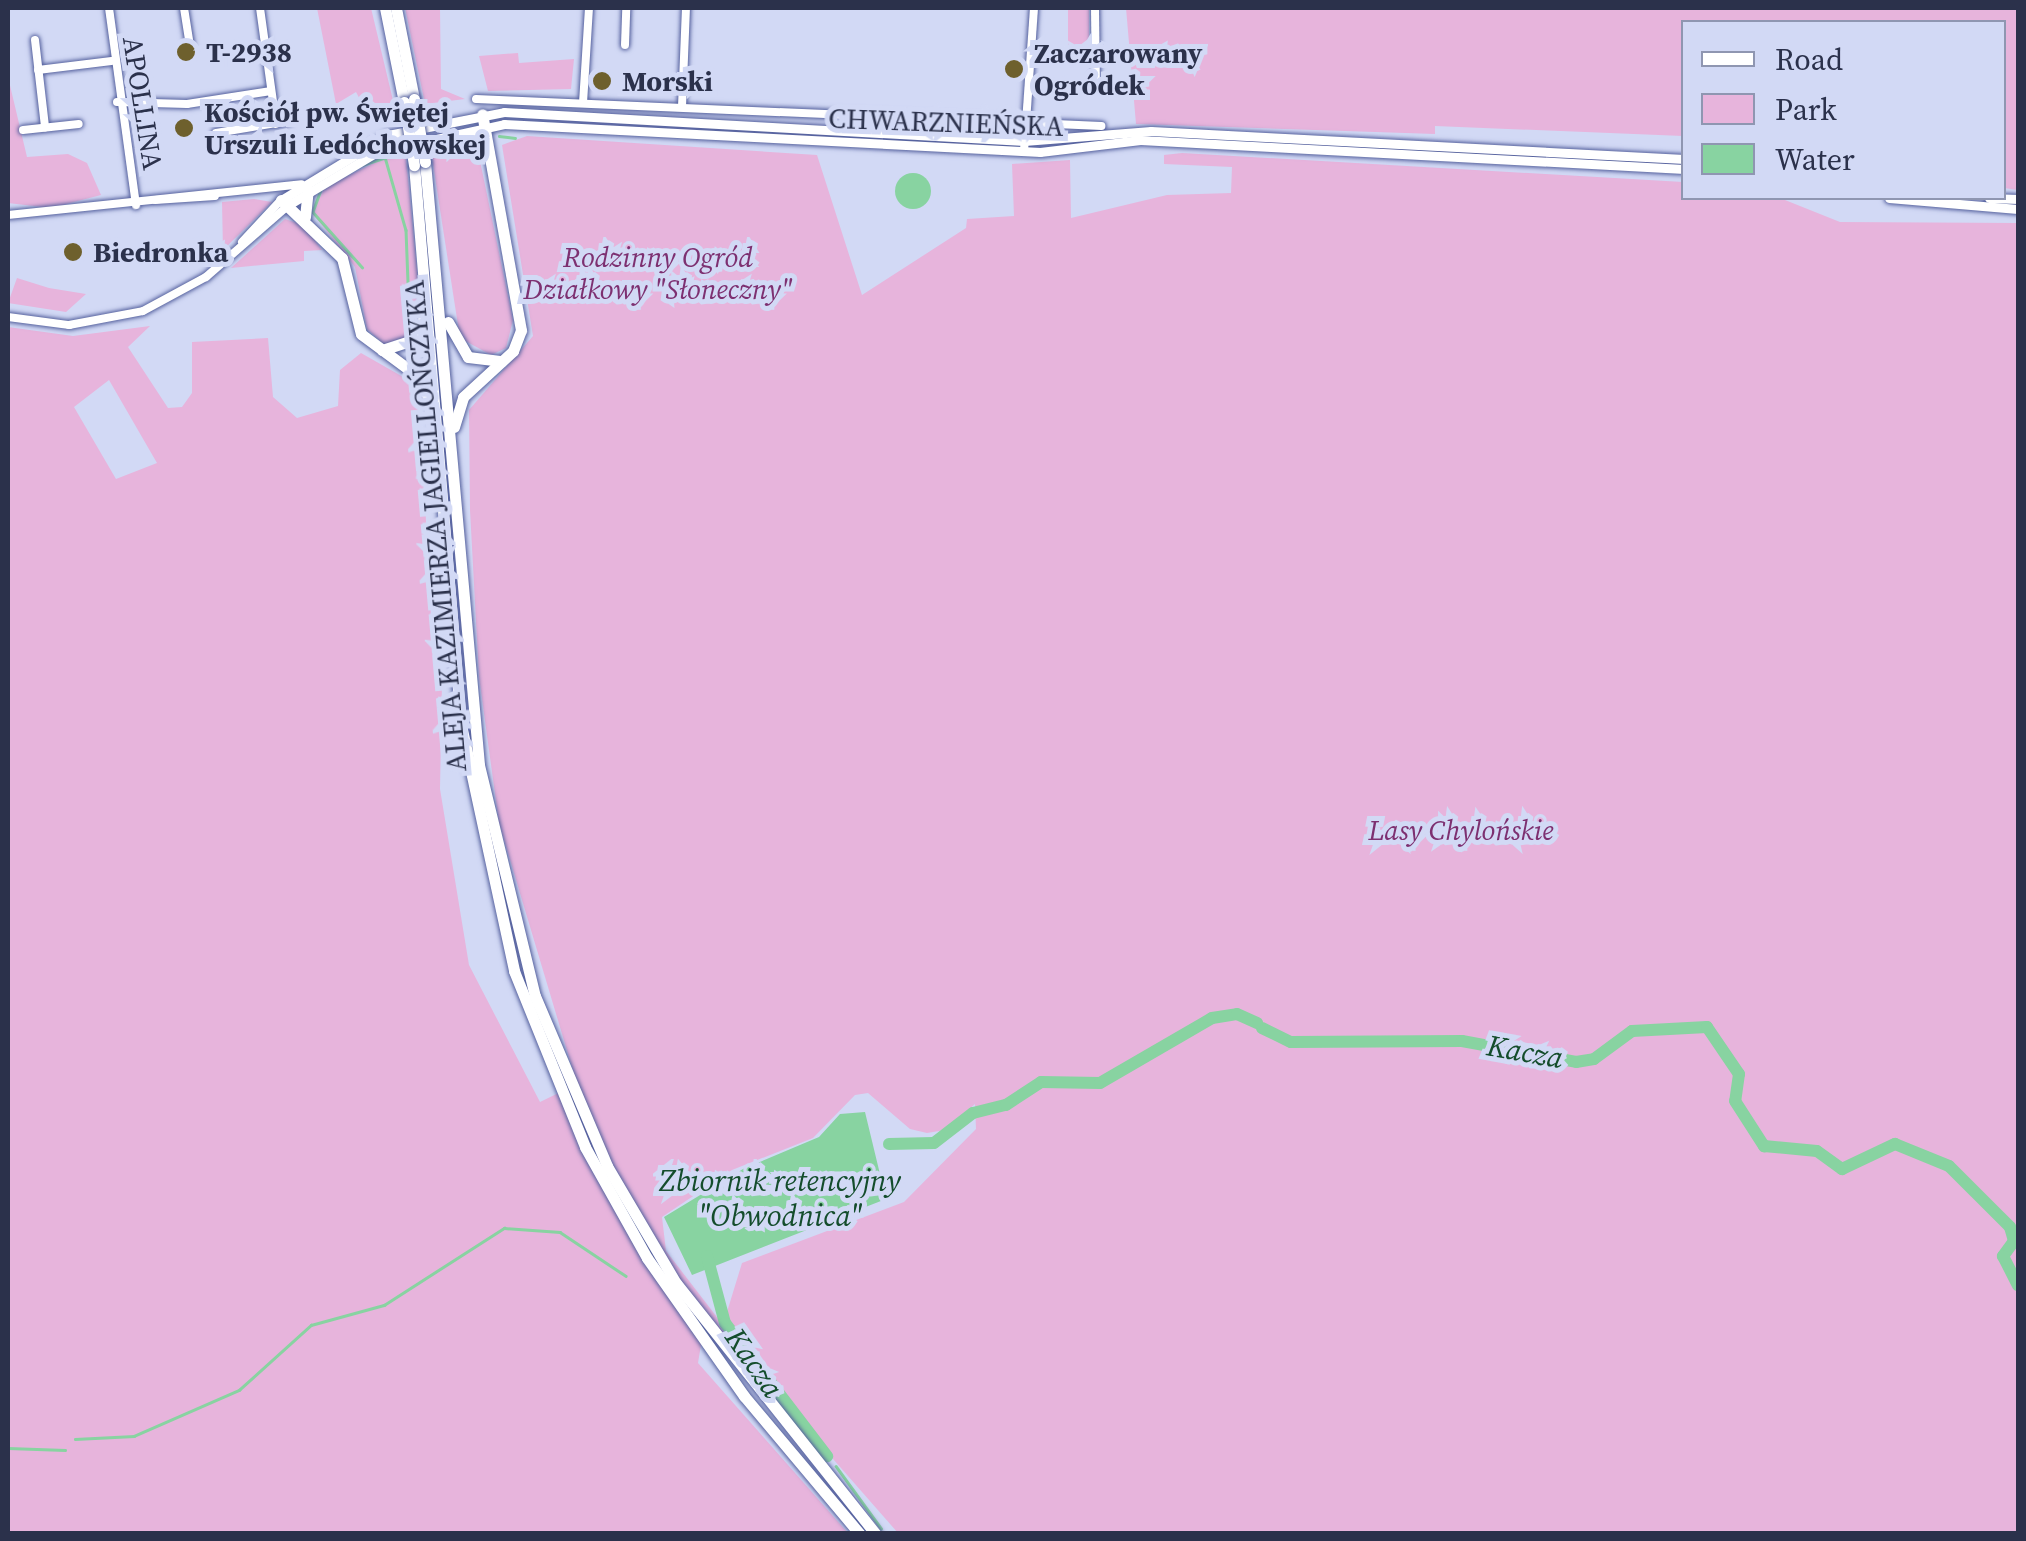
<!DOCTYPE html>
<meta charset="utf-8">
<style>
body{margin:0}
#map{position:relative;width:2026px;height:1541px;overflow:hidden;background:#d2d9f5;font-family:"Source Serif 4",serif}
div>[style]{position:absolute}
[style*='--x']{left:calc(var(--x)*1px);top:calc(var(--y)*1px);width:calc(var(--w)*1px);rotate:calc(var(--a)*1deg)}
.green>*{inset:0;background:#e7b4dc;transform-origin:0 0}
.water>*{inset:0;background:#88d3a1}
.round{border-radius:50%}
.stream>*{height:2.5px;margin:-1.25px;padding:0 1.25px;transform-origin:1.25px;border-radius:1.25px;background:#88d3a1}
.river>*{height:12px;margin:-6px;padding:0 6px;transform-origin:6px;border-radius:6px;background:#88d3a1}
.roads{filter:drop-shadow(0 0 2px #55619e) drop-shadow(0 0 2px #55619e)}
.minor>*{height:8px;margin:-4px;padding:0 4px;transform-origin:4px;border-radius:4px;background:#fff}
.major>*{height:9px;margin:-4.5px;padding:0 4.5px;transform-origin:4.5px;border-radius:4.5px;background:#fff}
.highway>*{height:11px;margin:-5.5px;padding:0 5.5px;transform-origin:5.5px;border-radius:5.5px;background:#fff}
.bridges{filter:drop-shadow(0 0 2px #55619e) drop-shadow(0 0 2px #55619e)}
.highway-bridge>*{height:11px;margin:-5.5px;padding:0 5.5px;transform-origin:5.5px;border-radius:5.5px;background:#fff}
.dots>*{width:28px;height:28px;translate:-50% -50%;box-sizing:border-box;border:5px solid #d2d9f5;border-radius:50%}
span{translate:-50% -50%;white-space:nowrap;text-align:center;line-height:1.15;-webkit-text-stroke:10px #d2d9f5;paint-order:stroke}
.poi-label{font-size:28px;color:#2b314b;font-weight:700}
.left{translate:0 -50%;text-align:left}
.street-label{font-size:28px;color:#2b314b}
.park-label{font-size:28px;color:#7d3071;font-style:italic}
.water-label{font-size:30px;color:#144d2c;font-style:italic}
.frame{position:absolute;inset:0;border:10px solid #2b314b;pointer-events:none}
.legend{position:absolute;left:1681px;top:20px;width:325px;height:180px;box-sizing:border-box;background:#d2d9f5;border:2px solid #8f96b1;margin:0;padding:12px 18px;list-style:none;font-size:30px;color:#2b314b}
.legend li{display:flex;align-items:center;gap:20px;height:50px}
.legend b{width:50px;border:2px solid #8f96b1}
</style>
<div id="map">
<div class="green">
<i style="clip-path:polygon(317px 8px,371px 8px,396px 113px,371px 120px,356px 92px,336px 104px)"></i>
<i style="clip-path:polygon(405px 8px,440px 8px,441px 89px,465px 99px,425px 104px)"></i>
<i style="left:1068px;top:8px;width:21px;height:59px"></i>
<i style="clip-path:polygon(1126px 8px,2018px 8px,2018px 190px,2004px 188px,2004px 22px,1684px 22px,1683px 136px,1435px 126px,1435px 134px,1136px 124px)"></i>
<i style="clip-path:polygon(518px 53px,519px 63px,574px 59px,571px 89px,488px 91px,479px 56px)"></i>
<i style="clip-path:polygon(8px 77px,27px 157px,68px 154px,87px 163px,101px 195px,51px 208px,8px 203px)"></i>
<i style="clip-path:polygon(evenodd,527px 136px,817px 155px,862px 295px,966px 228px,967px 219px,1014px 216px,1012px 164px,1070px 160px,1071px 218px,1167px 195px,1231px 193px,1232px 167px,1164px 164px,1164px 155px,1182px 153px,1683px 182px,1684px 198px,1780px 198px,1840px 222px,2018px 223px,2018px 1533px,898px 1533px,706px 1314px,698px 1363px,848px 1533px,8px 1534px,8px 327px,73px 336px,150px 326px,128px 347px,168px 408px,182px 407px,192px 393px,192px 342px,268px 338px,273px 397px,297px 418px,338px 406px,340px 370px,361px 353px,419px 386px,433px 656px,442px 683px,440px 789px,469px 965px,540px 1102px,577px 1084px,499px 823px,479px 677px,470px 510px,469px 410px,533px 336px,502px 145px,527px 136px,109px 380px,157px 463px,116px 479px,74px 407px,109px 380px,527px 136px,868px 1093px,910px 1129px,927px 1133px,945px 1130px,975px 1104px,976px 1129px,904px 1202px,742px 1263px,723px 1325px,666px 1251px,662px 1217px,732px 1170px,813px 1138px,855px 1095px,868px 1093px)"></i>
<i style="clip-path:polygon(463px 139px,479px 156px,513px 320px,506px 348px,491px 355px,460px 338px,430px 145px)"></i>
<i style="clip-path:polygon(405px 148px,421px 310px,417px 333px,387px 347px,367px 329px,355px 267px,312px 213px,325px 187px)"></i>
<i style="clip-path:polygon(254px 199px,272px 202px,223px 250px,222px 202px)"></i>
<i style="clip-path:polygon(285px 219px,303px 225px,322px 250px,304px 251px,304px 261px,231px 268px)"></i>
<i style="clip-path:polygon(17px 278px,49px 288px,86px 294px,66px 312px,8px 303px)"></i>
</div>
<div class="water">
<i class="round" style="left:895px;top:173px;width:36px;height:36px"></i>
<i style="clip-path:polygon(865px 1112px,886px 1199px,692px 1275px,664px 1217px,743px 1169px,819px 1137px,840px 1114px)"></i>
</div>
<div class="stream">
<i style="--x:499;--y:136;--w:16;--a:7"></i>
<i style="--x:385;--y:157;--w:76;--a:74"></i>
<i style="--x:406;--y:230;--w:103;--a:87.8"></i>
<i style="--x:362;--y:165;--w:38;--a:-18"></i>
<i style="--x:321;--y:190;--w:23;--a:110"></i>
<i style="--x:313;--y:212;--w:74;--a:48.3"></i>
<i style="--x:75;--y:1439;--w:59;--a:-2.9"></i>
<i style="--x:134;--y:1436;--w:115;--a:-23.7"></i>
<i style="--x:239;--y:1390;--w:97;--a:-42.1"></i>
<i style="--x:311;--y:1325;--w:76;--a:-15.3"></i>
<i style="--x:384;--y:1305;--w:143;--a:-32.7"></i>
<i style="--x:504;--y:1228;--w:56;--a:4.1"></i>
<i style="--x:560;--y:1232;--w:79;--a:33.7"></i>
<i style="--x:8;--y:1448;--w:57;--a:2"></i>
<i style="--x:836;--y:1466;--w:77;--a:54"></i>
</div>
<div class="river">
<i style="--x:1262;--y:1028;--w:32;--a:26"></i>
<i style="--x:1291;--y:1042;--w:171;--a:-0.3"></i>
<i style="--x:1462;--y:1041;--w:116;--a:10.4"></i>
<i style="--x:1576;--y:1062;--w:18;--a:-9"></i>
<i style="--x:1594;--y:1059;--w:47;--a:-36.4"></i>
<i style="--x:1632;--y:1031;--w:75;--a:-3.1"></i>
<i style="--x:1707;--y:1027;--w:57;--a:55.8"></i>
<i style="--x:1739;--y:1074;--w:27;--a:98"></i>
<i style="--x:1735;--y:1101;--w:54;--a:57.2"></i>
<i style="--x:1764;--y:1146;--w:53;--a:5.4"></i>
<i style="--x:1817;--y:1151;--w:31;--a:36"></i>
<i style="--x:1842;--y:1169;--w:59;--a:-25.3"></i>
<i style="--x:1895;--y:1144;--w:58;--a:22.2"></i>
<i style="--x:1949;--y:1166;--w:86;--a:45"></i>
<i style="--x:2010;--y:1227;--w:15;--a:74"></i>
<i style="--x:2014;--y:1241;--w:19;--a:126"></i>
<i style="--x:2003;--y:1256;--w:33;--a:63"></i>
<i style="--x:889;--y:1144;--w:45;--a:-1.3"></i>
<i style="--x:934;--y:1143;--w:49;--a:-37.6"></i>
<i style="--x:973;--y:1113;--w:34;--a:-14"></i>
<i style="--x:1006;--y:1105;--w:42;--a:-33.3"></i>
<i style="--x:1041;--y:1082;--w:59;--a:1"></i>
<i style="--x:1100;--y:1083;--w:129;--a:-30.1"></i>
<i style="--x:1212;--y:1018;--w:25;--a:-9"></i>
<i style="--x:1237;--y:1014;--w:22;--a:24"></i>
<i style="--x:707;--y:1256;--w:69;--a:75"></i>
<i style="--x:725;--y:1323;--w:168;--a:52.5"></i>
</div>
<div class="roads">
<div class="minor">
<i style="--x:109;--y:8;--w:199;--a:82.2"></i>
<i style="--x:184;--y:8;--w:39;--a:81"></i>
<i style="--x:260;--y:8;--w:117;--a:82.1"></i>
<i style="--x:1095;--y:8;--w:77;--a:89.3"></i>
<i style="--x:35;--y:40;--w:88;--a:83.4"></i>
<i style="--x:625;--y:45;--w:37;--a:-88"></i>
<i style="--x:38;--y:70;--w:74;--a:-7"></i>
<i style="--x:476;--y:99;--w:626;--a:2.47"></i>
<i style="--x:117;--y:102;--w:70;--a:1.6"></i>
<i style="--x:187;--y:104;--w:85;--a:-8.8"></i>
<i style="--x:583;--y:103;--w:95;--a:-86.4"></i>
<i style="--x:682;--y:107;--w:99;--a:-87.7"></i>
<i style="--x:23;--y:130;--w:56;--a:-6.1"></i>
<i style="--x:216;--y:133;--w:73;--a:-9.5"></i>
<i style="--x:288;--y:121;--w:11;--a:-90"></i>
<i style="--x:288;--y:110;--w:14;--a:-172"></i>
<i style="--x:1024;--y:151;--w:143;--a:-86"></i>
<i style="--x:155;--y:200;--w:60;--a:-3.8"></i>
<i style="--x:8;--y:215;--w:295;--a:-6"></i>
<i style="--x:242;--y:242;--w:57;--a:-47.1"></i>
<i style="--x:8;--y:317;--w:62;--a:7.5"></i>
<i style="--x:69;--y:325;--w:75;--a:-10.7"></i>
<i style="--x:143;--y:311;--w:72;--a:-28.4"></i>
<i style="--x:206;--y:277;--w:111;--a:-41"></i>
</div>
<div class="major">
<i style="--x:1889;--y:198;--w:129;--a:4.9"></i>
<i style="--x:1989;--y:198;--w:29;--a:2"></i>
<i style="--x:281;--y:200;--w:125;--a:-31.3"></i>
<i style="--x:388;--y:135;--w:118;--a:-11.2"></i>
<i style="--x:504;--y:112;--w:521;--a:3.19"></i>
<i style="--x:1024;--y:141;--w:127;--a:-4.5"></i>
<i style="--x:1151;--y:131;--w:534;--a:3.01"></i>
<i style="--x:290;--y:204;--w:101;--a:-30.9"></i>
<i style="--x:377;--y:152;--w:130;--a:-12.4"></i>
<i style="--x:504;--y:124;--w:537;--a:2.99"></i>
<i style="--x:1040;--y:152;--w:101;--a:-6.8"></i>
<i style="--x:1140;--y:140;--w:545;--a:3.05"></i>
</div>
<div class="highway">
<i style="--x:385;--y:8;--w:96;--a:78.6"></i>
<i style="--x:396;--y:8;--w:93;--a:78.8"></i>
<i style="--x:425;--y:162;--w:605;--a:84.88"></i>
<i style="--x:479;--y:765;--w:238;--a:76.4"></i>
<i style="--x:535;--y:996;--w:185;--a:67"></i>
<i style="--x:607;--y:1166;--w:136;--a:59.5"></i>
<i style="--x:676;--y:1283;--w:321;--a:51.5"></i>
<i style="--x:414;--y:165;--w:562;--a:85.2"></i>
<i style="--x:461;--y:725;--w:252;--a:77.8"></i>
<i style="--x:514;--y:971;--w:190;--a:68"></i>
<i style="--x:585;--y:1147;--w:127;--a:60.8"></i>
<i style="--x:647;--y:1258;--w:169;--a:54.9"></i>
<i style="--x:744;--y:1396;--w:180;--a:50"></i>
<i style="--x:281;--y:200;--w:84;--a:43.6"></i>
<i style="--x:342;--y:258;--w:78;--a:76"></i>
<i style="--x:361;--y:334;--w:72;--a:36.6"></i>
<i style="--x:419;--y:377;--w:37;--a:66"></i>
<i style="--x:305;--y:217;--w:27;--a:-84"></i>
<i style="--x:448;--y:322;--w:40;--a:60.3"></i>
<i style="--x:468;--y:357;--w:34;--a:7"></i>
<i style="--x:382;--y:350;--w:38;--a:-18"></i>
<i style="--x:418;--y:338;--w:31;--a:-75"></i>
<i style="--x:454;--y:427;--w:31;--a:-73"></i>
<i style="--x:463;--y:397;--w:68;--a:-42.6"></i>
<i style="--x:513;--y:351;--w:22;--a:-69"></i>
<i style="--x:521;--y:330;--w:219;--a:-100.2"></i>
</div>
</div>
<div class="bridges">
<div class="highway-bridge">
<i style="--x:414;--y:99;--w:64;--a:80.1"></i>
<i style="--x:404;--y:102;--w:64;--a:81"></i>
</div>
</div>
<div class="dots">
<i style="left:186px;top:52px;background:#6e602d"></i>
<i style="left:1014px;top:69px;background:#6e602d"></i>
<i style="left:602px;top:81px;background:#6e602d"></i>
<i style="left:184px;top:128px;background:#6e602d"></i>
<i style="left:73px;top:252px;background:#6e602d"></i>
</div>
<div class="poi-label">
<span class="left" style="left:206px;top:52px">T-2938</span>
<span class="left" style="left:1034px;top:69px">Zaczarowany<br>Ogródek</span>
<span class="left" style="left:622px;top:81px">Morski</span>
<span class="left" style="left:204px;top:128px">Kościół pw. Świętej<br>Urszuli Ledóchowskej</span>
<span class="left" style="left:93px;top:252px">Biedronka</span>
</div>
<div class="street-label">
<span style="left:143px;top:103px;rotate:81deg">APOLLINA</span>
<span style="left:946px;top:122px;rotate:2deg">CHWARZNIEŃSKA</span>
<span style="left:435px;top:526px;rotate:-95deg">ALEJA KAZIMIERZA JAGIELLOŃCZYKA</span>
</div>
<div class="park-label">
<span style="left:658px;top:273px">Rodzinny Ogród<br>Działkowy "Słoneczny"</span>
<span style="left:1461px;top:830px">Lasy Chylońskie</span>
</div>
<div class="water-label">
<span style="left:1525px;top:1052px;rotate:10deg">Kacza</span>
<span style="left:780px;top:1198px">Zbiornik retencyjny<br>"Obwodnica"</span>
<span style="left:754px;top:1363px;rotate:55deg">Kacza</span>
</div>
<div class="frame"></div>
<ul class="legend">
<li><b style="height:12px;background:#fff"></b>Road</li>
<li><b style="height:28px;background:#e7b4dc"></b>Park</li>
<li><b style="height:28px;background:#88d3a1"></b>Water</li>
</ul>
</div>
